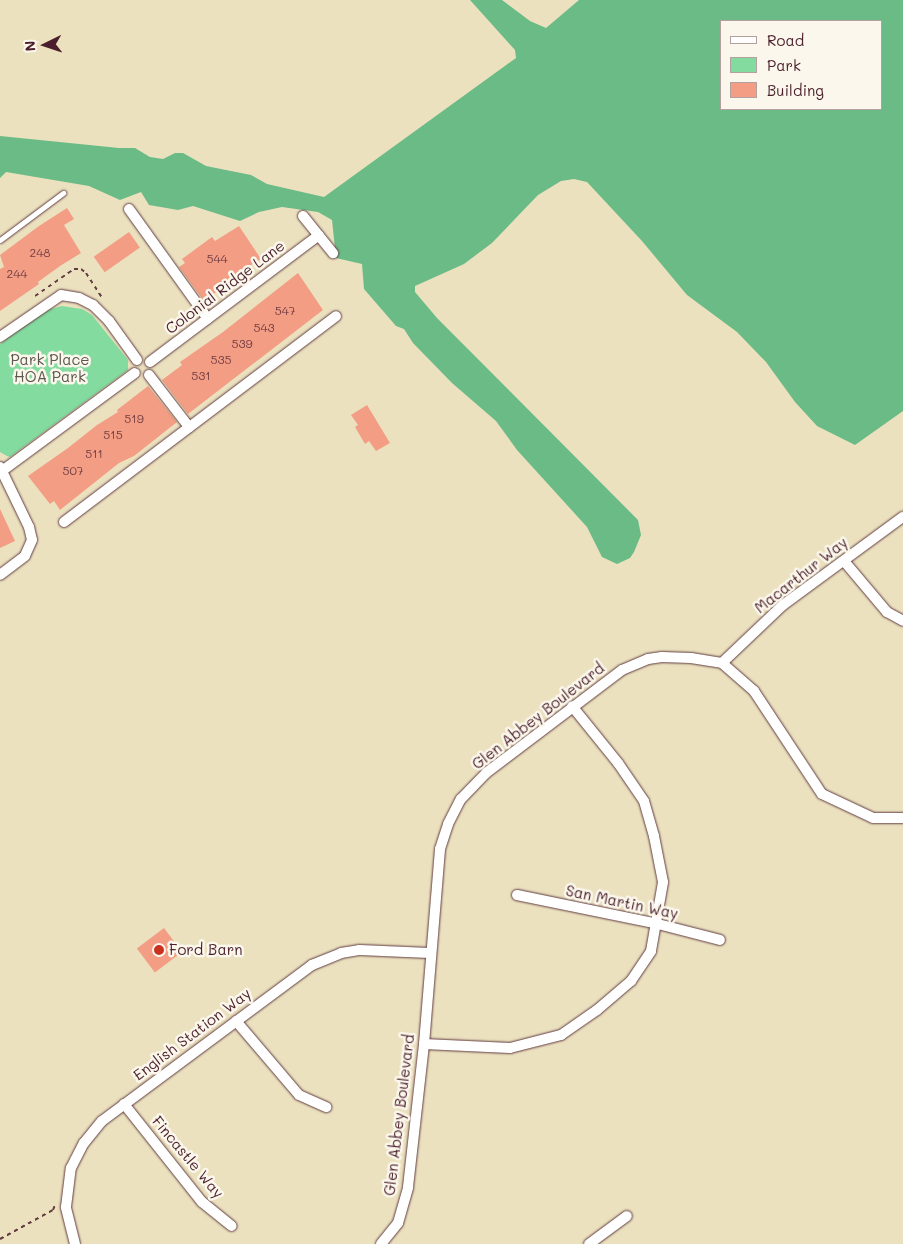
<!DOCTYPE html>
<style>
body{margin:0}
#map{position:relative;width:903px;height:1244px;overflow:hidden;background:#ebe1bf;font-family:Mali,sans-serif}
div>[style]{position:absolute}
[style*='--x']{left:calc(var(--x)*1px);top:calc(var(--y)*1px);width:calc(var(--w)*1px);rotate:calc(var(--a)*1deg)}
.green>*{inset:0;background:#84db9f}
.forest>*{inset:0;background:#6bbb86}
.building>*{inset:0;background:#f39d85;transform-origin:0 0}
.path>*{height:2px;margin-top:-1px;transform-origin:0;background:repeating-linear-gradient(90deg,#623c41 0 4px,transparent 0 8px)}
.roads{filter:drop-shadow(0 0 1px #623c41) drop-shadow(0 0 1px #623c41)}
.lane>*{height:5px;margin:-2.5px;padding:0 2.5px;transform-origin:2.5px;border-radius:2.5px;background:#fff}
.street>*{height:10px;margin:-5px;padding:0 5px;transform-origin:5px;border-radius:5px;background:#fff}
.dots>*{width:14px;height:14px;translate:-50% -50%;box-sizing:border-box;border:2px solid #fbf7ec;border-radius:50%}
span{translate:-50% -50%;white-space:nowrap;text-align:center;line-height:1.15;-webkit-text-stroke:5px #fbf7ec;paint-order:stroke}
.number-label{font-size:12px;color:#743e42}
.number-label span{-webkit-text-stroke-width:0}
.street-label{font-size:15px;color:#4a1f2b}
.park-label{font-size:15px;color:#5b574e}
.poi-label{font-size:15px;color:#4a1f2b}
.left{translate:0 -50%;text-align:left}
.legend{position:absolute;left:720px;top:20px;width:162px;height:90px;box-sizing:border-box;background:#fbf7ec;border:1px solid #b4a19f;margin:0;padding:6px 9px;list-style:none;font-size:15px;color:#4a1f2b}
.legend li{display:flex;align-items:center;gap:10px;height:25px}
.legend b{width:25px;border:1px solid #b4a19f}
.north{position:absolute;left:20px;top:20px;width:50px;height:50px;-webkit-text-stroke:4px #fbf7ec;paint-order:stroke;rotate:266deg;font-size:14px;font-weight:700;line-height:20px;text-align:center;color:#4a1f2b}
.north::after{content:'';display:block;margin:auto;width:18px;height:22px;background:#4a1f2b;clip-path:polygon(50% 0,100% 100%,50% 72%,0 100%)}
</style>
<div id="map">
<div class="green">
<i style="clip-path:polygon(62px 306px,82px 309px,92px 315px,128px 360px,128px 370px,10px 457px,7px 456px,0 452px,0 344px,38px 315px,47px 310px)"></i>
</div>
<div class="forest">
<i style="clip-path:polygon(evenodd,470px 0,502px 0,530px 21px,546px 28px,579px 0,903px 0,903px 411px,855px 445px,817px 426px,795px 402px,766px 362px,737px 332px,687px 295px,642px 241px,587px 182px,574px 179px,561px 181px,538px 195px,492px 243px,464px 264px,415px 286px,415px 292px,437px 318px,638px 520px,641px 535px,634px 552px,630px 558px,617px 564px,602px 557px,587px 527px,517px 450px,496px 421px,452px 383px,413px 343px,404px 329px,396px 326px,364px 289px,362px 264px,336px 258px,332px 220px,318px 212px,282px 207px,259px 212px,240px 221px,193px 206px,178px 210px,149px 205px,141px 192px,120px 200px,89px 186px,6px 172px,0 178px,0 136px,119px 148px,135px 148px,150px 157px,163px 159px,175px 153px,183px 153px,206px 166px,251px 175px,267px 184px,324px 197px,516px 58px,515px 50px,470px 0,722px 21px,882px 21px,882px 109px,722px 109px,722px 21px)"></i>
</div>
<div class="building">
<i style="clip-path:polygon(67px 208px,74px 219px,64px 225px,81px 253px,60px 266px,38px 282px,39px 284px,0 311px,0 269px,4px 267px,0 255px,39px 226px)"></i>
<i style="clip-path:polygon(239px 226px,261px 259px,238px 273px,239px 275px,204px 301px,179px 267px,185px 263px,182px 259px,212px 237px,215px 241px)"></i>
<i style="left:129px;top:232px;width:19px;height:43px;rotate:55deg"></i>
<i style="clip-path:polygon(298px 273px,323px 310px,188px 414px,162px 380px,182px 365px,180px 362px,223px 332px)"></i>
<i style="clip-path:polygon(148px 386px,177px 422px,134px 456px,119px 463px,60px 510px,54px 501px,50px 504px,28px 476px,68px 448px,97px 425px,118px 412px,117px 410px)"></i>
<i style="clip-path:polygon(367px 405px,390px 443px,376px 451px,369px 441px,365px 444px,355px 427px,358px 425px,351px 415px)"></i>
<i style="clip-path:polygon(0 509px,15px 541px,0 548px)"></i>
<i style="left:164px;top:928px;width:30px;height:34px;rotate:53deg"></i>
</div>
<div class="path">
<i style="--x:35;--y:296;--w:47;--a:-34.7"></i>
<i style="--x:74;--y:269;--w:7;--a:0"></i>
<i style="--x:81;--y:269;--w:6;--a:39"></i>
<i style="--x:86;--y:273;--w:30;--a:57"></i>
<i style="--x:0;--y:1239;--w:60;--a:-28.7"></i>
<i style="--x:53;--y:1210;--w:5;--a:-68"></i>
</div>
<div class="roads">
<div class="lane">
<i style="--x:0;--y:240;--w:79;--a:-36.7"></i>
</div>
<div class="street">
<i style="--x:129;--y:209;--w:135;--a:54.3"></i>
<i style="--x:303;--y:216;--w:48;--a:51"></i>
<i style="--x:0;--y:337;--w:74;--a:-34.5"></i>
<i style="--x:61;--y:295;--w:18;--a:9"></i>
<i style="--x:79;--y:298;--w:16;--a:27"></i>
<i style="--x:93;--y:305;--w:23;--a:45"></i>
<i style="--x:109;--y:321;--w:48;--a:54.3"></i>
<i style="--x:150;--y:362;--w:211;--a:-36.9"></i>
<i style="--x:149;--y:375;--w:66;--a:52.4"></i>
<i style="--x:0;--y:467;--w:67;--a:64.2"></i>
<i style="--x:29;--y:527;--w:13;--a:77"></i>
<i style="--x:32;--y:540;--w:17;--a:114"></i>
<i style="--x:25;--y:556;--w:31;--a:143"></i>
<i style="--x:2;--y:471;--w:165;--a:-36.4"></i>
<i style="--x:64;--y:522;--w:341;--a:-37.1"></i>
<i style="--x:844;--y:561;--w:67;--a:49.9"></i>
<i style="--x:887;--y:612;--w:18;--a:29"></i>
<i style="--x:722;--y:663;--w:84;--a:-43.6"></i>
<i style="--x:783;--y:605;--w:149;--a:-36.3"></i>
<i style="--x:517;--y:895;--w:140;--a:11.6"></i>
<i style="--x:654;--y:923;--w:68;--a:14.4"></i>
<i style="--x:236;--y:1021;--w:97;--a:49.6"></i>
<i style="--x:299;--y:1095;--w:30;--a:24"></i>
<i style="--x:424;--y:1044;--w:86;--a:2.7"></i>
<i style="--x:510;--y:1048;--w:53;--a:-14.3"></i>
<i style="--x:561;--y:1035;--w:44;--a:-34.8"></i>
<i style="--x:597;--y:1010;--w:45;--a:-40.5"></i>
<i style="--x:631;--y:981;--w:36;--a:-56"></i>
<i style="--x:651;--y:951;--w:70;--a:-80.1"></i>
<i style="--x:663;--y:882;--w:47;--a:-101.1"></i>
<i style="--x:654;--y:836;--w:36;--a:-106"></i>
<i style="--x:644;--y:801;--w:46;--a:-124.4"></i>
<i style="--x:618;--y:763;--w:73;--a:-128.9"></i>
<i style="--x:124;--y:1104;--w:125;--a:51.5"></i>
<i style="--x:202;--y:1202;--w:38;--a:39"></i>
<i style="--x:75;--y:1244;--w:38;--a:-104"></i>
<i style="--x:66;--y:1207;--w:39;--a:-83"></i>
<i style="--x:71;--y:1168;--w:28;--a:-63"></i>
<i style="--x:84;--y:1143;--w:28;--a:-51"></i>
<i style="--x:102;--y:1121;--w:262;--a:-36.6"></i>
<i style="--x:312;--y:965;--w:31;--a:-22"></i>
<i style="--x:341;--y:953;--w:18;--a:-9"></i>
<i style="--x:359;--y:950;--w:71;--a:2.4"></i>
<i style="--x:381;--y:1244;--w:27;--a:-51"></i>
<i style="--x:398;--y:1223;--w:37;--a:-74"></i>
<i style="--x:408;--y:1187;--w:144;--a:-83.6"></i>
<i style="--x:424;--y:1044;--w:196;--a:-85.3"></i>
<i style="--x:440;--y:849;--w:26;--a:-72"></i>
<i style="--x:448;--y:824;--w:28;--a:-63"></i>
<i style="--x:461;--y:799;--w:36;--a:-46"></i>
<i style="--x:486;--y:773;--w:171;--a:-37.1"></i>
<i style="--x:622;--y:670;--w:28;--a:-23"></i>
<i style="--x:648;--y:659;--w:14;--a:-8"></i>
<i style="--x:662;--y:657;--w:29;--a:2"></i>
<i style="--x:691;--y:658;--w:31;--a:9"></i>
<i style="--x:722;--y:663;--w:43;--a:41.2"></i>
<i style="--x:754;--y:691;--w:123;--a:56.6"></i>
<i style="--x:822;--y:794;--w:56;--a:25.2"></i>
<i style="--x:873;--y:818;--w:30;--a:0"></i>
<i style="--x:589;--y:1244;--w:47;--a:-36.4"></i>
</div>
</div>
<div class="dots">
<i style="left:159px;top:950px;background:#c8321e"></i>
</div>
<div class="number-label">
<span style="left:40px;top:253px">248</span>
<span style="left:217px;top:259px">544</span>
<span style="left:17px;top:274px">244</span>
<span style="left:285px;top:311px">547</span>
<span style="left:264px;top:328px">543</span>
<span style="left:242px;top:344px">539</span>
<span style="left:221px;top:360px">535</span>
<span style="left:201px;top:376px">531</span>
<span style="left:134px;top:419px">519</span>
<span style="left:113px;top:435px">515</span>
<span style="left:94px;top:454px">511</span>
<span style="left:73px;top:471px">507</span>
</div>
<div class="street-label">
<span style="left:225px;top:287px;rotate:-37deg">Colonial Ridge Lane</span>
<span style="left:801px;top:575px;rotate:-38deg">Macarthur Way</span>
<span style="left:538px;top:716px;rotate:-38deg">Glen Abbey Boulevard</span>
<span style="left:622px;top:902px;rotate:12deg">San Martin Way</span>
<span style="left:192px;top:1034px;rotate:-37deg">English Station Way</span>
<span style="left:399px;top:1115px;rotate:-83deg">Glen Abbey Boulevard</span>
<span style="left:188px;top:1157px;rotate:50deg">Fincastle Way</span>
</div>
<div class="park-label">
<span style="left:50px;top:368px">Park Place<br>HOA Park</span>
</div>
<div class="poi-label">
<span class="left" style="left:169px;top:950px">Ford Barn</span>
</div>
<ul class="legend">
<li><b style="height:6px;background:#fff"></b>Road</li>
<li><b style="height:14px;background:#84db9f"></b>Park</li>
<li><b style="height:14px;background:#f39d85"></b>Building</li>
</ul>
<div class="north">N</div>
</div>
